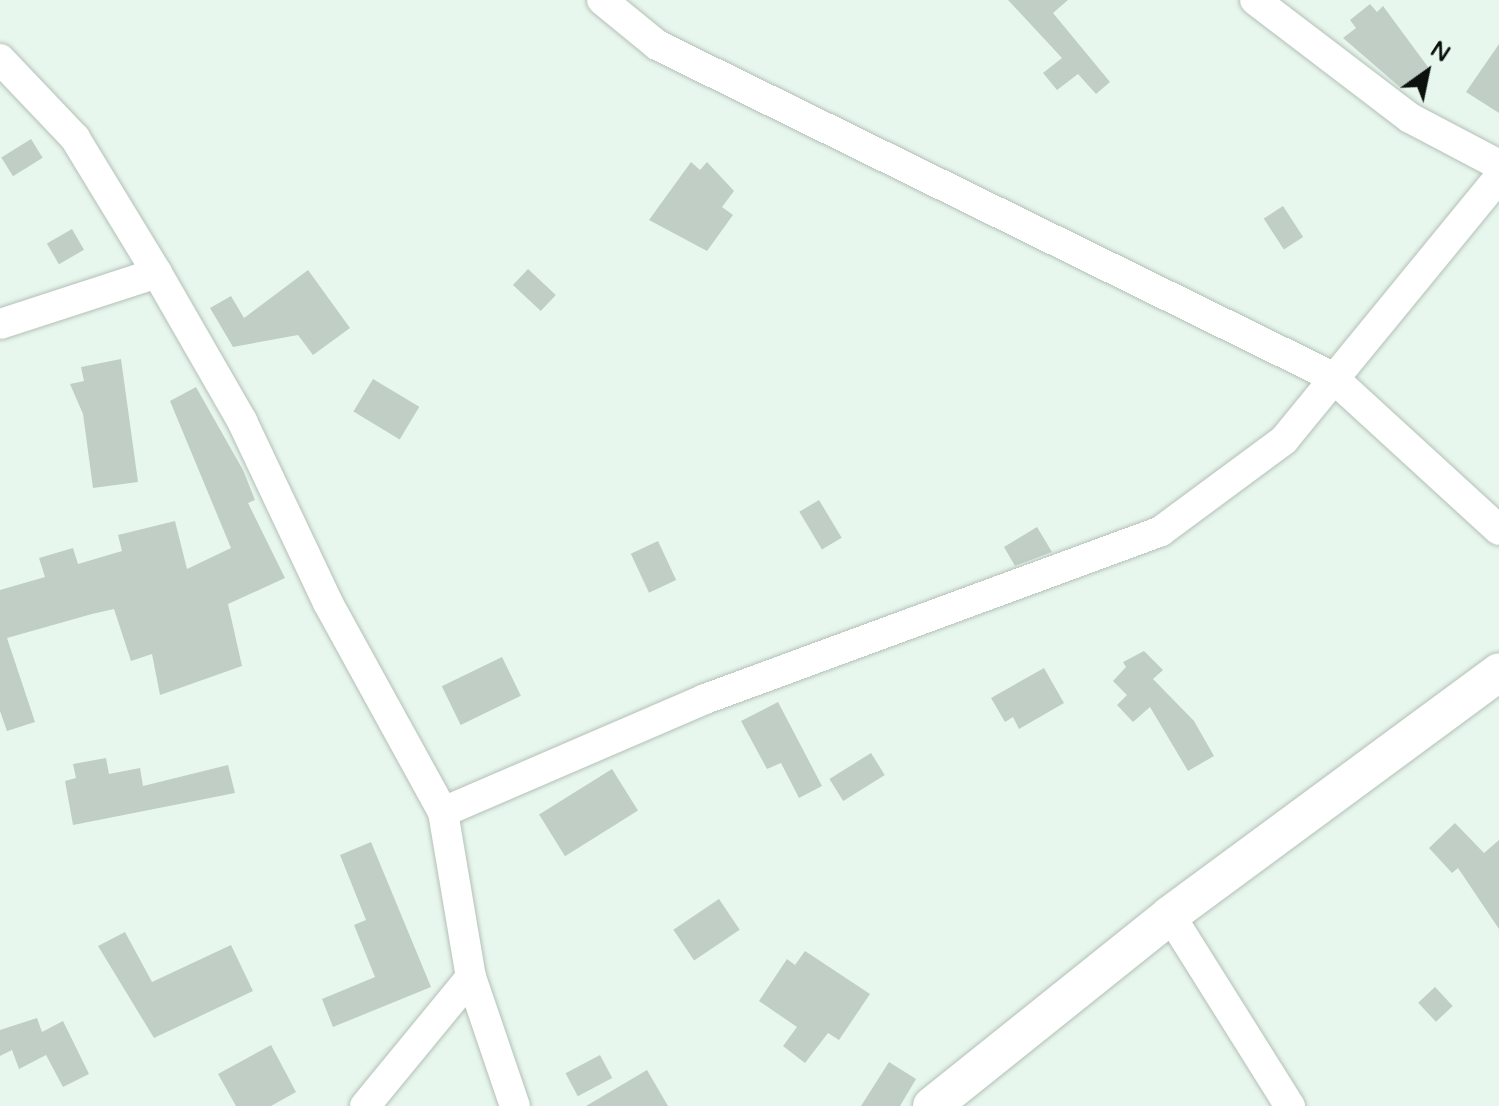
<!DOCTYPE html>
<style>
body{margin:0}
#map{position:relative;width:1499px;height:1106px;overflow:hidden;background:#e8f7ed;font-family:"Varela Round",sans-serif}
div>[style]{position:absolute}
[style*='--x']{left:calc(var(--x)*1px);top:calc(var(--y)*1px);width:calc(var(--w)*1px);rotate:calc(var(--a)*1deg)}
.building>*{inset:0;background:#c0cec5;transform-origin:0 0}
.roads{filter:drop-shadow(0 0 2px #b3c0b8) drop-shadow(0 0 2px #b3c0b8)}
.minor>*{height:30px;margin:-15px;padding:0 15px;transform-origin:15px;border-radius:15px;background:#fff}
.tertiary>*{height:38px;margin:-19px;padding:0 19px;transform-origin:19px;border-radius:19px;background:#fff}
span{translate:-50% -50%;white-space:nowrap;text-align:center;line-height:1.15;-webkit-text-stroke:6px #e8f7ed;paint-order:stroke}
.north{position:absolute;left:1387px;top:32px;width:80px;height:80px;-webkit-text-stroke:6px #e8f7ed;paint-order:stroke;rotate:33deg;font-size:22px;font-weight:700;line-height:32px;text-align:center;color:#0c110e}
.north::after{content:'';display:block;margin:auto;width:28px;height:36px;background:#0c110e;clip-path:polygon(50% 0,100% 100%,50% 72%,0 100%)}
</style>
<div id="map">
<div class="building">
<i style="clip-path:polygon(1008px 0,1068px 0,1053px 13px,1110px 82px,1096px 94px,1078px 74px,1057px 90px,1043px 73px,1062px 58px)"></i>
<i style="clip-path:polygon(1370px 4px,1377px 12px,1383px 6px,1428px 67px,1401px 88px,1343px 38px,1356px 28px,1350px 20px)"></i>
<i style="clip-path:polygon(1499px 44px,1499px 113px,1466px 92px)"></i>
<i style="left:31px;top:139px;width:22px;height:35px;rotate:58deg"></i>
<i style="clip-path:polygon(691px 162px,700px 170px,707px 162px,734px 191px,722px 207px,733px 215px,707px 251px,649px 220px)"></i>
<i style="left:1283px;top:206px;width:37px;height:23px;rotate:57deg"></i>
<i style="left:72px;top:229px;width:24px;height:29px;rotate:60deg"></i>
<i style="left:528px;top:269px;width:38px;height:22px;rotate:43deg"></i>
<i style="clip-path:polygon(308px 270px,350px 328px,313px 355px,298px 335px,233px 347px,210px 308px,231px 296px,244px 318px)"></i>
<i style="clip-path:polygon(121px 359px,138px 482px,93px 488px,83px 414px,70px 384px,84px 381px,81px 367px)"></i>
<i style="left:373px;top:379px;width:54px;height:38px;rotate:31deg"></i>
<i style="clip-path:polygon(196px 387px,243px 470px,255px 500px,248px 503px,285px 578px,228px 604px,242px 666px,160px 695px,152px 654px,131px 661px,114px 609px,92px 614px,7px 638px,35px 722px,7px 731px,0 711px,0 590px,45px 577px,39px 558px,73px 548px,78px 564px,122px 551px,118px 535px,175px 521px,187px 569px,231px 548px,170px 401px)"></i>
<i style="left:819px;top:500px;width:44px;height:23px;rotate:59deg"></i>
<i style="clip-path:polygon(1037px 527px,1052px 552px,1015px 566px,1004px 547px)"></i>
<i style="left:658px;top:541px;width:43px;height:30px;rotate:65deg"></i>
<i style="clip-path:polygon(1144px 651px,1163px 670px,1153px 679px,1194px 721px,1214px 756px,1188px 771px,1150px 707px,1133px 722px,1117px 705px,1127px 695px,1113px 681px,1126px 667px,1123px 662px)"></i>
<i style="left:502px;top:657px;width:43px;height:67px;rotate:64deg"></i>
<i style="clip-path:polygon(1044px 668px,1064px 703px,1019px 729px,1013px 717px,1005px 722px,991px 698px)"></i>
<i style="clip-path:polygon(778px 702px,822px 786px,799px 798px,781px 763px,767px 769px,741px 721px)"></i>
<i style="left:871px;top:753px;width:26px;height:49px;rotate:58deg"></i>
<i style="clip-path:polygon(106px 758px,109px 774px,140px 768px,143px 786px,228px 765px,235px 793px,73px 825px,65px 781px,76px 778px,73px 764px)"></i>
<i style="left:612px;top:769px;width:49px;height:86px;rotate:58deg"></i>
<i style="clip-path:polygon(1455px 823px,1484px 853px,1499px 840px,1499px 929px,1458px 868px,1452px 873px,1429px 848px)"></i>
<i style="clip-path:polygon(371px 842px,431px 987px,333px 1027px,322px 999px,375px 977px,354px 925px,366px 920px,340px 855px)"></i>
<i style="left:719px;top:899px;width:37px;height:55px;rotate:56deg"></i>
<i style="clip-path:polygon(125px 932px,152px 982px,231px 945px,253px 991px,154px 1038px,98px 946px)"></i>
<i style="clip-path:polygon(805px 951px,870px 994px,839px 1040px,828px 1033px,805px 1063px,783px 1046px,797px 1027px,759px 1001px,787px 959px,795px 965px)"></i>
<i style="left:1435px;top:987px;width:26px;height:23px;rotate:47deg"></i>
<i style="clip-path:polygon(37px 1018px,42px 1032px,63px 1021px,89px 1074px,63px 1087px,46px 1055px,19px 1069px,12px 1050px,0 1056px,0 1030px)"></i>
<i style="clip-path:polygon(271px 1045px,296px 1092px,271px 1106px,236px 1106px,218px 1074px)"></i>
<i style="left:600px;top:1055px;width:26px;height:39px;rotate:62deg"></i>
<i style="clip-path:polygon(889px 1062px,916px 1079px,900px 1106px,861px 1106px)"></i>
<i style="clip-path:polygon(647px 1070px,668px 1106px,586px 1106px)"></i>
</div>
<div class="roads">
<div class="minor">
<i style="--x:602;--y:0;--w:71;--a:39.3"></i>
<i style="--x:657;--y:45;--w:751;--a:26.16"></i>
<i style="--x:1331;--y:376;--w:228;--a:42.5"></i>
<i style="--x:1255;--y:0;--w:195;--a:37.3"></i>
<i style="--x:1410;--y:118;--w:101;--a:27.8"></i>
<i style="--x:0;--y:59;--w:109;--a:46.5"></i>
<i style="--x:75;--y:138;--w:158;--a:58.7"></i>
<i style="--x:157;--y:273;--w:171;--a:60.1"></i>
<i style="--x:242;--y:421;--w:201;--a:64.7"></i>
<i style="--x:328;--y:603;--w:239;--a:61.2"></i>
<i style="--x:443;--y:812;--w:167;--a:80.4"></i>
<i style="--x:471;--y:977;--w:136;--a:71.2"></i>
<i style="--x:0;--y:324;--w:165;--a:-18"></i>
<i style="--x:443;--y:812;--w:285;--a:-23.3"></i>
<i style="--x:705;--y:699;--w:486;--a:-20.2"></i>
<i style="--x:1161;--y:531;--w:153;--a:-36.5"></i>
<i style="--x:1284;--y:440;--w:340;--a:-50.7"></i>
<i style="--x:1170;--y:915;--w:226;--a:57.9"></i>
<i style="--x:365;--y:1106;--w:167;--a:-50.6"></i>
</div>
<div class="tertiary">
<i style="--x:932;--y:1106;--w:305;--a:-38.7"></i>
<i style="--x:1170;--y:915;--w:409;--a:-36.4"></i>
</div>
</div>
<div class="north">N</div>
</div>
